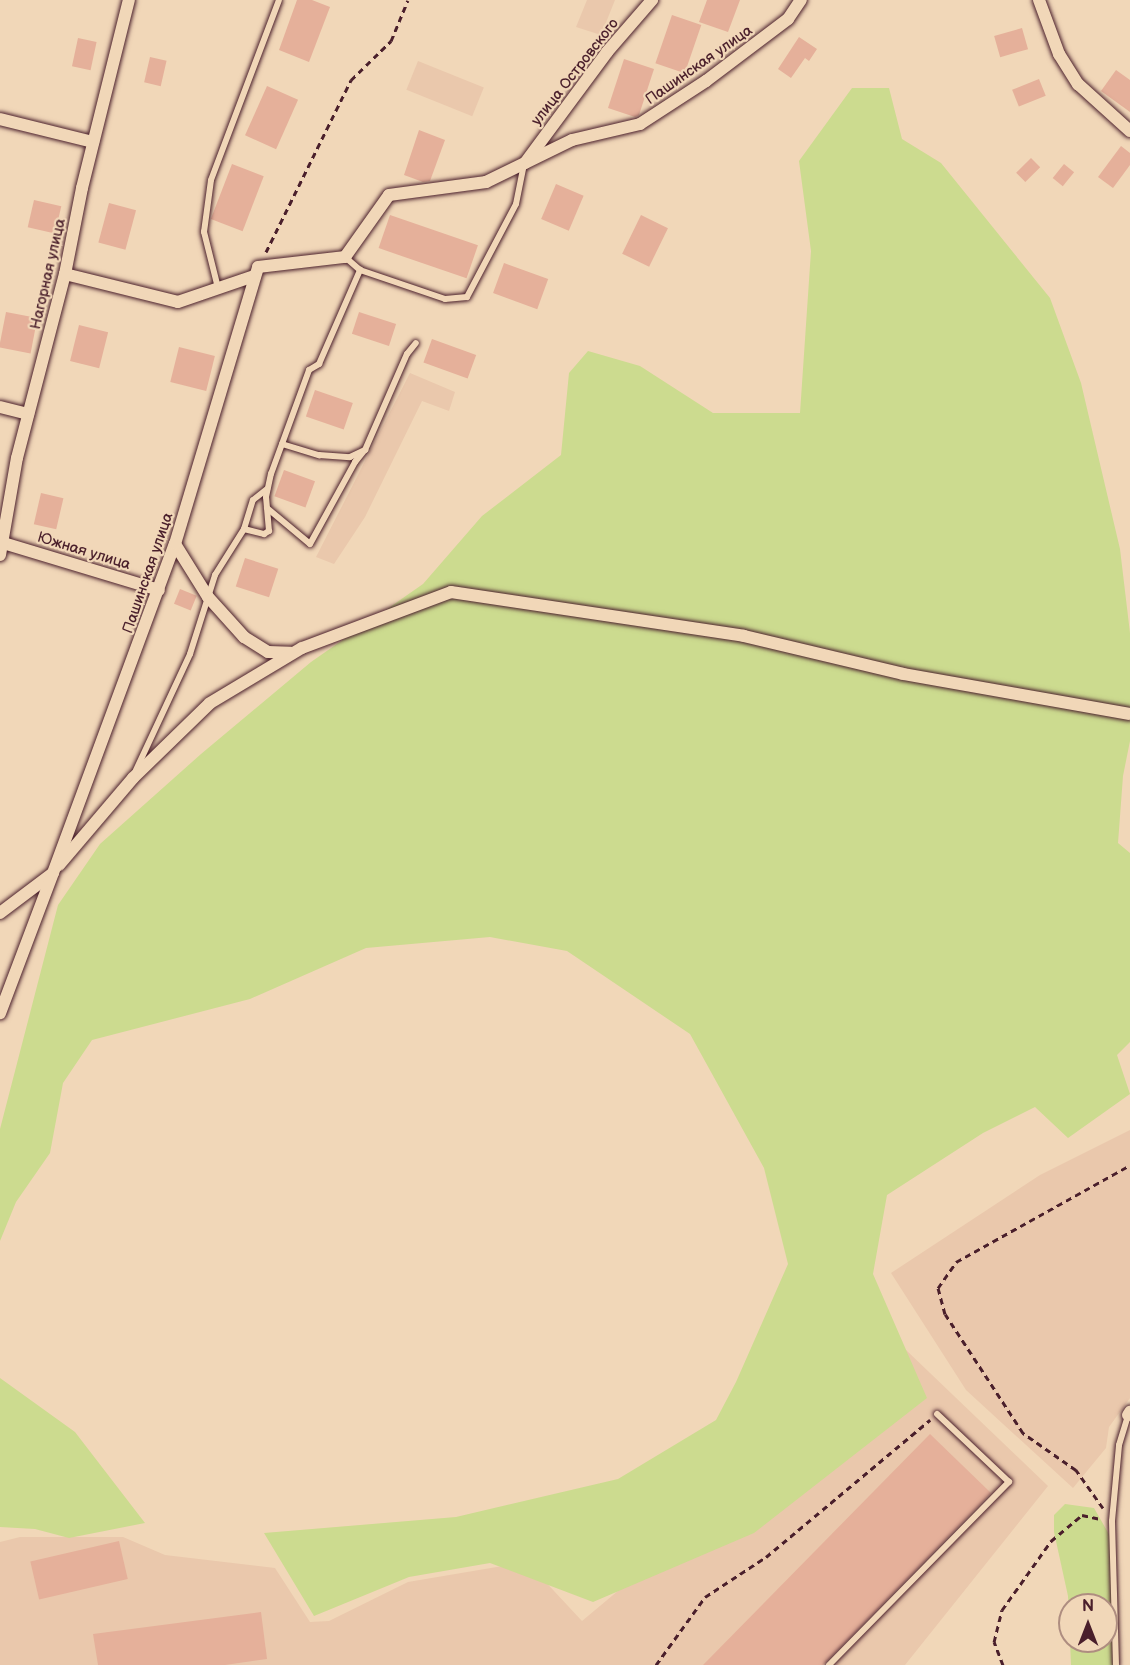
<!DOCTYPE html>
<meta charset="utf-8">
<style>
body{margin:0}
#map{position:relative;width:1130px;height:1665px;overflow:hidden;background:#f1d7b8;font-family:"Balsamiq Sans",sans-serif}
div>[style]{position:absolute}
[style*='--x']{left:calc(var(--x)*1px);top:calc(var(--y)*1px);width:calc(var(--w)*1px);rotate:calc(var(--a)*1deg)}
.built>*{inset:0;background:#eac8ac;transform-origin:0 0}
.green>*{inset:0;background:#ccdb8f}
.building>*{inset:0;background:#e5b09a;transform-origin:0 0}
.path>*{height:3px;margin-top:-1.5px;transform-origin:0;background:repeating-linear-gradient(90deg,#4a1f2b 0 6px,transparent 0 10.5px)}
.roads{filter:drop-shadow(0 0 2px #4a1f2b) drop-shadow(0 0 2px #4a1f2b)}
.service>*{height:6px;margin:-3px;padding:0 3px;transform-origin:3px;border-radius:3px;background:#f1d7b8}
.minor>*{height:12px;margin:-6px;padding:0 6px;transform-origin:6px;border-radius:6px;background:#f1d7b8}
span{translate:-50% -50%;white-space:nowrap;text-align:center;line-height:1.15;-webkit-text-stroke:4.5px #f1d7b8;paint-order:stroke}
.street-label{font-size:15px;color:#4a1f2b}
.north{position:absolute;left:1058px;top:1593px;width:60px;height:60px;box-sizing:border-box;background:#f1d7b8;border:2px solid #ae8d80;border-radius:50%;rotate:0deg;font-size:16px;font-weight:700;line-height:24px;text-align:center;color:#4a1f2b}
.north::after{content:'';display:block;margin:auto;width:21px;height:27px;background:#4a1f2b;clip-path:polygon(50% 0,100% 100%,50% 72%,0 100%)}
</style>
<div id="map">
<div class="built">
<i style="clip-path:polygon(587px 0,615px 0,601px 35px,576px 27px)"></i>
<i style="left:418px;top:61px;width:71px;height:31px;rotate:22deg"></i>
<i style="clip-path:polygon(410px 373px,455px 392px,449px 411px,422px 401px,365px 517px,334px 564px,316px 557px)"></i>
<i style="clip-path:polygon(1130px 1130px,1130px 1398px,1109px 1427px,1106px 1448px,1073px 1488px,966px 1390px,891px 1273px,1040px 1175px)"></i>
<i style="clip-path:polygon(906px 1350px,1048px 1486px,905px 1665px,0 1665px,0 1542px,20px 1537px,123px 1537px,165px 1555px,275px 1568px,310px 1622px,329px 1621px,408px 1582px,527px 1562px,582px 1621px)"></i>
</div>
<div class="green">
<i style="clip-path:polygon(852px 88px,889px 88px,902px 139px,941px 163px,1050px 298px,1081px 383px,1120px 549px,1130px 633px,1130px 741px,1123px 776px,1118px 843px,1130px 853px,1130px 1042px,1117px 1055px,1130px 1094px,1068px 1138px,1035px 1107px,983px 1133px,887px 1195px,873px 1274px,927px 1398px,754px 1533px,593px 1602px,490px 1563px,409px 1577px,314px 1616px,264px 1533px,456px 1517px,618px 1479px,716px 1420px,736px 1382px,788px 1264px,764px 1168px,690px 1034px,567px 951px,490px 937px,366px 948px,250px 999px,92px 1040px,63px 1083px,50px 1153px,16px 1202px,0 1241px,0 1129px,58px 905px,100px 844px,201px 754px,311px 662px,423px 584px,482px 516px,561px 455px,569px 373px,588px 351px,640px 366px,713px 413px,800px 413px,811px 251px,799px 161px)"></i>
<i style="clip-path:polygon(0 1378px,75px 1432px,145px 1523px,69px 1538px,35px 1529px,0 1527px)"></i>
<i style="clip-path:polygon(1065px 1504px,1094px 1508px,1110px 1536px,1113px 1665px,1071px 1665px,1070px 1641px,1106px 1641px,1106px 1605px,1070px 1605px,1070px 1639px,1068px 1596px,1054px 1532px,1054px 1515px)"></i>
</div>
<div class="building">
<i style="clip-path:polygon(297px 0,312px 0,330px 7px,309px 62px,279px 50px)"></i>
<i style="clip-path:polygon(707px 0,740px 0,728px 32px,699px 22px)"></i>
<i style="left:672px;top:15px;width:31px;height:51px;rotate:19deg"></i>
<i style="left:1022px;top:28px;width:22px;height:29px;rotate:74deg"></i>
<i style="clip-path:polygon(799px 37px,817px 49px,809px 61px,805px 58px,791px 78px,778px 69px)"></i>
<i style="left:78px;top:38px;width:19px;height:29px;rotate:12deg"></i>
<i style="left:150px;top:57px;width:17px;height:26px;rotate:13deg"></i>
<i style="clip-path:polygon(624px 59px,654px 69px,639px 115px,635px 117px,608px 108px)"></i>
<i style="clip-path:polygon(1116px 70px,1130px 80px,1130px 112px,1101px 91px)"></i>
<i style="left:1039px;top:79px;width:18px;height:29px;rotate:68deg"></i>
<i style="left:267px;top:86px;width:34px;height:54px;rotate:24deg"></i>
<i style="clip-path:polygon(419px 130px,445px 140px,430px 181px,423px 182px,404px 175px)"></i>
<i style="clip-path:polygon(1121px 146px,1130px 153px,1130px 165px,1113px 188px,1098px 177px)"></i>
<i style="left:1031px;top:158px;width:13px;height:21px;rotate:45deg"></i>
<i style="left:232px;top:164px;width:34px;height:59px;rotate:21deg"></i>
<i style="left:1064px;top:164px;width:13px;height:18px;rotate:39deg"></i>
<i style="left:556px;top:184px;width:30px;height:38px;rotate:23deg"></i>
<i style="left:34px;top:200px;width:28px;height:28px;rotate:13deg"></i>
<i style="left:109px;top:203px;width:28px;height:41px;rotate:15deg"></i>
<i style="left:390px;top:215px;width:93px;height:35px;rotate:19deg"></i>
<i style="left:641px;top:215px;width:30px;height:43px;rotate:26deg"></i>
<i style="left:504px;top:263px;width:47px;height:32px;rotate:20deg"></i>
<i style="left:6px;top:312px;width:32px;height:36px;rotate:11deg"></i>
<i style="left:359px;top:312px;width:39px;height:23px;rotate:18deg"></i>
<i style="left:79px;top:325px;width:30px;height:37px;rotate:14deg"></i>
<i style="left:432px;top:339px;width:47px;height:25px;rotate:20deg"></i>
<i style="left:179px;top:347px;width:37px;height:36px;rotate:14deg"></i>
<i style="left:315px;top:390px;width:40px;height:28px;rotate:19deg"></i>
<i style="left:284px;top:470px;width:33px;height:28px;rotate:20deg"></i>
<i style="left:41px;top:493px;width:23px;height:32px;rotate:13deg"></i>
<i style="left:245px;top:558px;width:35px;height:30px;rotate:18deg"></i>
<i style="left:180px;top:589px;width:18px;height:16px;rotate:22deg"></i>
<i style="clip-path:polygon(930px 1434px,991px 1493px,823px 1665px,703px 1665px)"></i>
<i style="left:119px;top:1541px;width:39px;height:91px;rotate:77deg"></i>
<i style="clip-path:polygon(261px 1612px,267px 1659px,225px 1665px,98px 1665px,93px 1634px)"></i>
</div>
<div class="path">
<i style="--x:266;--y:252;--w:192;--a:-63.7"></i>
<i style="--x:351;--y:80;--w:56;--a:-44.3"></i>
<i style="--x:391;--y:41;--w:44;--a:-67.5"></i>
<i style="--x:1103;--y:1508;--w:47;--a:-125.4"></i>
<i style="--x:1076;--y:1470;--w:65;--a:-145.1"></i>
<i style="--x:1023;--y:1433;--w:142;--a:-123.2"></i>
<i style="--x:945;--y:1314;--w:27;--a:-105"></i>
<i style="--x:938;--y:1288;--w:32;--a:-55"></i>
<i style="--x:956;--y:1262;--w:199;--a:-29.1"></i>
<i style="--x:656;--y:1665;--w:84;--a:-54.2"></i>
<i style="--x:705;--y:1597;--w:73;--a:-33.3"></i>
<i style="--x:766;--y:1557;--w:214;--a:-39.9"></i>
<i style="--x:1003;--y:1665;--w:25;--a:-111"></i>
<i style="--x:994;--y:1642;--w:33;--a:-76"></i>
<i style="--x:1002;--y:1610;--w:85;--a:-54.6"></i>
<i style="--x:1051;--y:1541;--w:40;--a:-40"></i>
<i style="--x:1082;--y:1515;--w:19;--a:12"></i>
</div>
<div class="roads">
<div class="service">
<i style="--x:345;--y:257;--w:20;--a:41"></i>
<i style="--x:360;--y:270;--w:90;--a:18.8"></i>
<i style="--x:445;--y:299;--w:22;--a:-5"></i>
<i style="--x:467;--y:297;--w:105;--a:-62.2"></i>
<i style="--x:516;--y:204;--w:41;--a:-78.7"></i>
<i style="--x:218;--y:288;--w:58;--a:-104"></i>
<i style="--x:204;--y:232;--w:52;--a:-82.3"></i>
<i style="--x:211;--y:180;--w:192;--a:-69.3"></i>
<i style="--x:282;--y:444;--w:39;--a:17"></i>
<i style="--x:319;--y:455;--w:31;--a:4"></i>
<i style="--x:350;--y:457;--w:17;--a:-25"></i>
<i style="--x:365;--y:450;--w:105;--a:-66.4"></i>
<i style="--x:407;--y:354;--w:14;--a:-51"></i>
<i style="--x:267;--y:508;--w:56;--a:39.9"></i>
<i style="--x:310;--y:544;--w:94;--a:-61.2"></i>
<i style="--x:355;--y:462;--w:14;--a:-51"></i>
<i style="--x:244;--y:529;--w:30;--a:-73"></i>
<i style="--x:253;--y:500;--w:18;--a:-38"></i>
<i style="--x:136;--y:770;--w:128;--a:-65"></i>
<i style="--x:190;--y:654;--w:83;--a:-72.4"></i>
<i style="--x:215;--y:575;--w:54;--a:-57.8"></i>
<i style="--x:244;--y:529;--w:21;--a:14"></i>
<i style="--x:264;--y:534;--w:6;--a:-31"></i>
<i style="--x:269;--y:531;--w:34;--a:-95"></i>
<i style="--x:266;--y:497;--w:24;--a:-78"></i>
<i style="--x:271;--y:474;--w:111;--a:-69.9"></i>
<i style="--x:309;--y:370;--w:12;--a:-31"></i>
<i style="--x:319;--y:364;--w:103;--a:-66.4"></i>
<i style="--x:829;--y:1665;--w:257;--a:-45.5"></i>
<i style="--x:1009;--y:1482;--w:99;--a:-136.6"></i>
<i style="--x:1116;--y:1665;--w:144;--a:-91.6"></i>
<i style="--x:1112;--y:1521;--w:76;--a:-84.7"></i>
<i style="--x:1119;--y:1445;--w:31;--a:-73"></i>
</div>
<div class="minor">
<i style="--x:1039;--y:0;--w:58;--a:69.7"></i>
<i style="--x:1059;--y:54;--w:36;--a:58"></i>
<i style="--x:1078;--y:84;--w:70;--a:42.1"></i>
<i style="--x:0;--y:119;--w:96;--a:13.9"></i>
<i style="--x:525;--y:163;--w:138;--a:-53.5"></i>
<i style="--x:607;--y:52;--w:69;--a:-49.1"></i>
<i style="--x:65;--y:274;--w:116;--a:13.9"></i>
<i style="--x:178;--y:302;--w:80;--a:-18.9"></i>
<i style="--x:0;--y:407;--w:29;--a:14"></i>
<i style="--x:0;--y:542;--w:166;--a:16.8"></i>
<i style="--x:175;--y:544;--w:62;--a:58.1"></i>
<i style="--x:208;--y:597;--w:54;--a:48"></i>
<i style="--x:244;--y:637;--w:28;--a:32"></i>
<i style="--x:268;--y:652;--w:23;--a:2"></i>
<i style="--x:0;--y:555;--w:98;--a:-80.1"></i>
<i style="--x:17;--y:458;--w:190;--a:-75.4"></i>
<i style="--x:65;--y:274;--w:88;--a:-78.8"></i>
<i style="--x:82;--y:188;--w:194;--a:-76"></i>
<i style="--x:59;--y:865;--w:114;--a:-49.6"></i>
<i style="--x:133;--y:778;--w:107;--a:-44.2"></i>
<i style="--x:210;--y:703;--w:107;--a:-30.9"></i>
<i style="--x:302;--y:648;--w:159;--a:-20.6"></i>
<i style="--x:451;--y:592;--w:296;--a:8.5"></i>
<i style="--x:744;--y:636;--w:163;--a:13.4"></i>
<i style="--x:903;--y:674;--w:230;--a:10"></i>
<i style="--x:53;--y:873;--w:351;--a:-69.7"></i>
<i style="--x:175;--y:544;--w:289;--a:-73.3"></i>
<i style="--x:258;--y:267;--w:88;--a:-6.6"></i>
<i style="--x:345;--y:257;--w:76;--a:-54.6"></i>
<i style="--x:389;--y:195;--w:98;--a:-7.6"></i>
<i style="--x:486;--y:182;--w:96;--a:-26"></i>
<i style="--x:572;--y:140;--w:70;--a:-13.2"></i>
<i style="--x:640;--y:124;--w:79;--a:-33.1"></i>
<i style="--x:706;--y:81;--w:103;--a:-37.1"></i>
<i style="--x:788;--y:19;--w:23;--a:-56"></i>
<i style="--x:0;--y:913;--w:66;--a:-37"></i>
<i style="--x:53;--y:873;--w:150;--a:110.7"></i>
<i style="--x:1128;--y:1415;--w:4;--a:-56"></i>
</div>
</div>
<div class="street-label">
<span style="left:699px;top:65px;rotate:-35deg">Пашинская улица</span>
<span style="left:575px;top:72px;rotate:-52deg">улица Островского</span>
<span style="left:48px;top:274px;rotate:-77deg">Нагорная улица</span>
<span style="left:84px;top:551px;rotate:17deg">Южная улица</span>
<span style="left:148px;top:573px;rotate:-71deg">Пашинская улица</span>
</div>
<div class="north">N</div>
</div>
